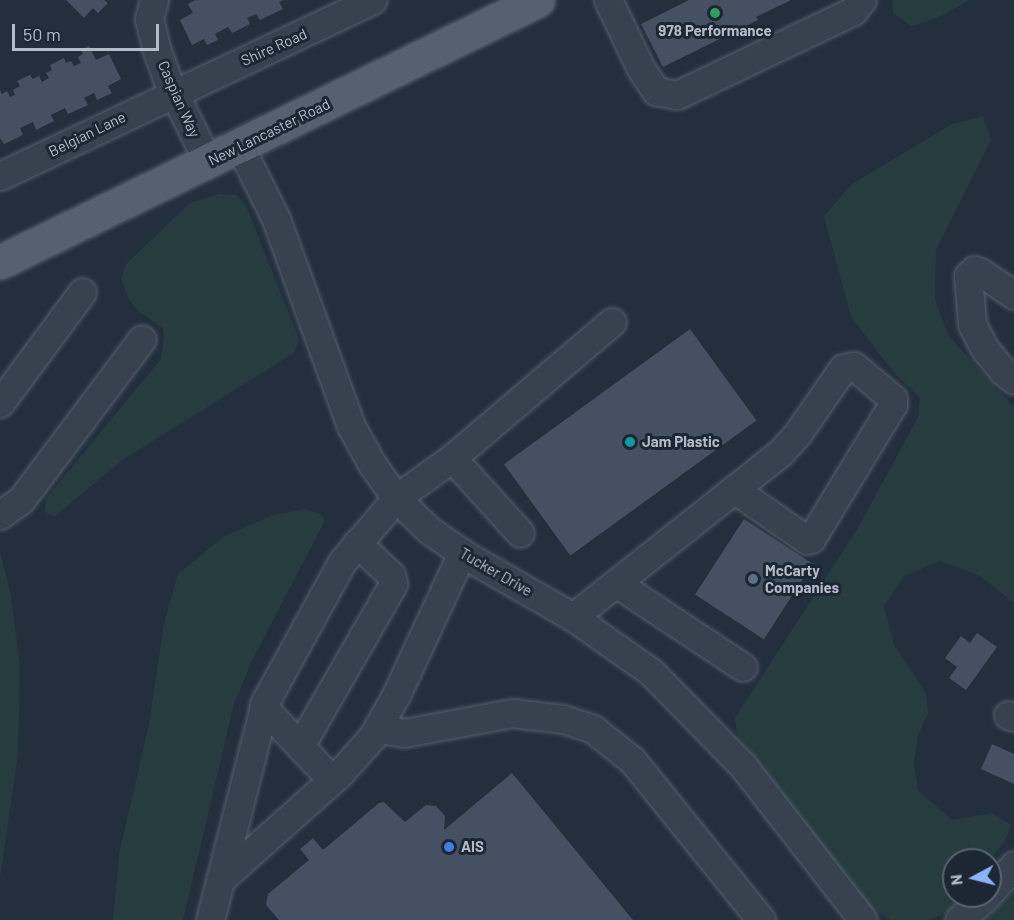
<!DOCTYPE html>
<style>
body{margin:0}
#map{position:relative;width:1014px;height:920px;overflow:hidden;background:#242f3e;font-family:Barlow,sans-serif}
div>[style]{position:absolute}
[style*='--x']{left:calc(var(--x)*1px);top:calc(var(--y)*1px);width:calc(var(--w)*1px);rotate:calc(var(--a)*1deg)}
.green>*{inset:0;background:#263c3f}
.building>*{inset:0;background:#455162;transform-origin:0 0}
.roads{filter:drop-shadow(0 0 2px #565f6c) drop-shadow(0 0 2px #565f6c)}
.minor>*{height:27px;margin:-13.5px;padding:0 13.5px;transform-origin:13.5px;border-radius:13.5px;background:#38414e}
.major>*{height:33px;margin:-16.5px;padding:0 16.5px;transform-origin:16.5px;border-radius:16.5px;background:#56606e}
.dots>*{width:16px;height:16px;translate:-50% -50%;box-sizing:border-box;border:3px solid #1d2633;border-radius:50%}
span{translate:-50% -50%;white-space:nowrap;text-align:center;line-height:1.15;-webkit-text-stroke:6px #1d2633;paint-order:stroke}
.poi-label{font-size:15px;color:#b4bcc9;font-weight:700}
.left{translate:0 -50%;text-align:left}
.street-label{font-size:15px;color:#b4bcc9}
.north{position:absolute;left:942px;top:848px;width:60px;height:60px;box-sizing:border-box;background:#1d2633;border:2px solid #59626f;border-radius:50%;rotate:263deg;font-size:16px;font-weight:700;line-height:24px;text-align:center;color:#b4bcc9}
.north::after{content:'';display:block;margin:auto;width:21px;height:27px;background:#8ab4f8;clip-path:polygon(50% 0,100% 100%,50% 72%,0 100%)}
.scale{position:absolute;left:12px;top:24px;width:147px;height:27px;box-sizing:border-box;border:3px solid #b4bcc9;border-top:0;padding-left:8px;font-size:18px;line-height:21px;white-space:nowrap;color:#b4bcc9;-webkit-text-stroke:4px #1d2633;paint-order:stroke}
</style>
<div id="map">
<div class="green">
<i style="clip-path:polygon(892px 0,970px 0,937px 18px,911px 26px,893px 13px)"></i>
<i style="clip-path:polygon(983px 116px,991px 140px,936px 250px,935px 299px,948px 335px,1014px 407px,1014px 603px,980px 576px,940px 561px,904px 576px,884px 606px,894px 645px,926px 693px,928px 713px,918px 735px,914px 762px,918px 790px,952px 820px,992px 813px,1011px 825px,1004px 842px,990px 860px,954px 860px,954px 896px,961px 896px,950px 911px,929px 920px,891px 920px,869px 907px,737px 734px,735px 718px,858px 528px,918px 417px,920px 398px,895px 374px,851px 317px,824px 216px,852px 184px,952px 124px)"></i>
<i style="clip-path:polygon(219px 194px,236px 195px,245px 203px,299px 339px,294px 353px,121px 461px,54px 517px,44px 511px,47px 497px,161px 359px,164px 336px,163px 328px,138px 311px,128px 298px,121px 279px,126px 264px,190px 203px)"></i>
<i style="clip-path:polygon(305px 509px,321px 514px,325px 520px,252px 661px,234px 704px,183px 920px,113px 920px,119px 854px,149px 724px,164px 623px,178px 574px,223px 537px,273px 515px)"></i>
<i style="clip-path:polygon(0 551px,10px 591px,20px 664px,18px 754px,0 879px)"></i>
<i style="clip-path:polygon(1014px 891px,1014px 920px,984px 920px,1002px 904px)"></i>
</div>
<div class="building">
<i style="clip-path:polygon(66px 0,104px 0,108px 3px,98px 13px,93px 8px,84px 18px)"></i>
<i style="clip-path:polygon(195px 0,284px 0,279px 2px,283px 9px,260px 20px,256px 14px,247px 18px,250px 24px,232px 33px,228px 27px,215px 34px,218px 40px,207px 45px,204px 39px,192px 45px,180px 20px,193px 13px,188px 4px)"></i>
<i style="clip-path:polygon(689px 0,791px 0,756px 17px,758px 20px,663px 67px,641px 24px)"></i>
<i style="clip-path:polygon(89px 46px,96px 60px,109px 54px,121px 79px,108px 86px,112px 93px,97px 100px,94px 93px,84px 98px,88px 105px,68px 114px,65px 108px,51px 115px,54px 121px,36px 130px,33px 122px,20px 128px,23px 135px,4px 144px,0 138px,0 90px,2px 94px,7px 91px,10px 97px,15px 95px,13px 90px,20px 86px,17px 81px,30px 75px,33px 79px,39px 76px,42px 82px,49px 78px,46px 73px,52px 70px,50px 65px,64px 58px,66px 63px,71px 61px,74px 66px,81px 63px,78px 57px,83px 54px,81px 50px)"></i>
<i style="left:690px;top:329px;width:113px;height:230px;rotate:54deg"></i>
<i style="left:744px;top:519px;width:82px;height:90px;rotate:33deg"></i>
<i style="clip-path:polygon(977px 633px,997px 647px,966px 690px,949px 678px,957px 667px,945px 658px,961px 636px,970px 643px)"></i>
<i style="clip-path:polygon(992px 744px,1014px 754px,1014px 784px,981px 769px)"></i>
<i style="clip-path:polygon(512px 773px,633px 920px,279px 920px,266px 905px,268px 894px,309px 860px,300px 849px,313px 838px,323px 850px,379px 803px,384px 802px,405px 822px,426px 805px,436px 806px,445px 816px,444px 830px)"></i>
</div>
<div class="roads">
<div class="minor">
<i style="--x:154;--y:0;--w:20;--a:105"></i>
<i style="--x:149;--y:19;--w:30;--a:76"></i>
<i style="--x:156;--y:48;--w:33;--a:70"></i>
<i style="--x:167;--y:79;--w:93;--a:63.7"></i>
<i style="--x:608;--y:0;--w:76;--a:64.4"></i>
<i style="--x:641;--y:69;--w:27;--a:56"></i>
<i style="--x:656;--y:91;--w:21;--a:11"></i>
<i style="--x:677;--y:95;--w:195;--a:-25.5"></i>
<i style="--x:853;--y:11;--w:14;--a:-51"></i>
<i style="--x:240;--y:147;--w:80;--a:63.4"></i>
<i style="--x:276;--y:219;--w:220;--a:70.1"></i>
<i style="--x:351;--y:426;--w:43;--a:61.1"></i>
<i style="--x:372;--y:464;--w:42;--a:54.8"></i>
<i style="--x:396;--y:498;--w:46;--a:44.1"></i>
<i style="--x:429;--y:530;--w:44;--a:34.8"></i>
<i style="--x:465;--y:555;--w:125;--a:29.9"></i>
<i style="--x:573;--y:617;--w:95;--a:35.2"></i>
<i style="--x:651;--y:672;--w:132;--a:45.6"></i>
<i style="--x:743;--y:766;--w:195;--a:52.1"></i>
<i style="--x:0;--y:176;--w:412;--a:-25.3"></i>
<i style="--x:1014;--y:295;--w:41;--a:-145.9"></i>
<i style="--x:980;--y:272;--w:6;--a:-162"></i>
<i style="--x:974;--y:270;--w:8;--a:135"></i>
<i style="--x:968;--y:276;--w:48;--a:85.2"></i>
<i style="--x:972;--y:324;--w:28;--a:63"></i>
<i style="--x:985;--y:349;--w:28;--a:51"></i>
<i style="--x:1003;--y:371;--w:14;--a:39"></i>
<i style="--x:0;--y:403;--w:138;--a:-53.5"></i>
<i style="--x:452;--y:458;--w:101;--a:47.8"></i>
<i style="--x:0;--y:515;--w:26;--a:-36"></i>
<i style="--x:21;--y:500;--w:201;--a:-53.1"></i>
<i style="--x:616;--y:583;--w:152;--a:33.5"></i>
<i style="--x:573;--y:617;--w:265;--a:-38.4"></i>
<i style="--x:781;--y:452;--w:25;--a:-48"></i>
<i style="--x:798;--y:433;--w:79;--a:-55.3"></i>
<i style="--x:843;--y:368;--w:11;--a:-10"></i>
<i style="--x:854;--y:366;--w:51;--a:40.2"></i>
<i style="--x:893;--y:399;--w:5;--a:90"></i>
<i style="--x:893;--y:404;--w:158;--a:121.3"></i>
<i style="--x:811;--y:539;--w:4;--a:166"></i>
<i style="--x:807;--y:540;--w:89;--a:-145.1"></i>
<i style="--x:263;--y:707;--w:100;--a:46.6"></i>
<i style="--x:1008;--y:715;--w:6;--a:18"></i>
<i style="--x:379;--y:725;--w:14;--a:25"></i>
<i style="--x:392;--y:731;--w:12;--a:9"></i>
<i style="--x:404;--y:733;--w:110;--a:-10.5"></i>
<i style="--x:512;--y:713;--w:51;--a:6.7"></i>
<i style="--x:563;--y:719;--w:32;--a:18"></i>
<i style="--x:593;--y:729;--w:50;--a:38.5"></i>
<i style="--x:632;--y:760;--w:206;--a:51.1"></i>
<i style="--x:300;--y:746;--w:187;--a:-60.1"></i>
<i style="--x:393;--y:584;--w:9;--a:-103"></i>
<i style="--x:391;--y:575;--w:47;--a:-136.7"></i>
<i style="--x:220;--y:880;--w:161;--a:-41.7"></i>
<i style="--x:340;--y:773;--w:50;--a:-48.3"></i>
<i style="--x:373;--y:736;--w:47;--a:-60.7"></i>
<i style="--x:396;--y:695;--w:157;--a:-65.1"></i>
<i style="--x:990;--y:892;--w:36;--a:-48"></i>
<i style="--x:210;--y:920;--w:225;--a:-75.8"></i>
<i style="--x:265;--y:702;--w:160;--a:-61.2"></i>
<i style="--x:342;--y:562;--w:84;--a:-49.8"></i>
<i style="--x:396;--y:498;--w:69;--a:-35.5"></i>
<i style="--x:452;--y:458;--w:210;--a:-40.4"></i>
<i style="--x:959;--y:920;--w:37;--a:-41"></i>
</div>
<div class="major">
<i style="--x:0;--y:262;--w:598;--a:-25.97"></i>
</div>
</div>
<div class="dots">
<i style="left:715px;top:13px;background:#2e9e5b"></i>
<i style="left:630px;top:442px;background:#0f9aa8"></i>
<i style="left:753px;top:579px;background:#5c6f8a"></i>
<i style="left:449px;top:847px;background:#3f7fe0"></i>
</div>
<div class="poi-label">
<span style="left:715px;top:31px">978 Performance</span>
<span class="left" style="left:642px;top:442px">Jam Plastic</span>
<span class="left" style="left:765px;top:579px">McCarty<br>Companies</span>
<span class="left" style="left:461px;top:847px">AIS</span>
</div>
<div class="street-label">
<span style="left:274px;top:47px;rotate:-24deg">Shire Road</span>
<span style="left:179px;top:99px;rotate:66deg">Caspian Way</span>
<span style="left:269px;top:132px;rotate:-26deg">New Lancaster Road</span>
<span style="left:87px;top:134px;rotate:-26deg">Belgian Lane</span>
<span style="left:496px;top:572px;rotate:30deg">Tucker Drive</span>
</div>
<div class="north">N</div>
<div class="scale">50 m</div>
</div>
